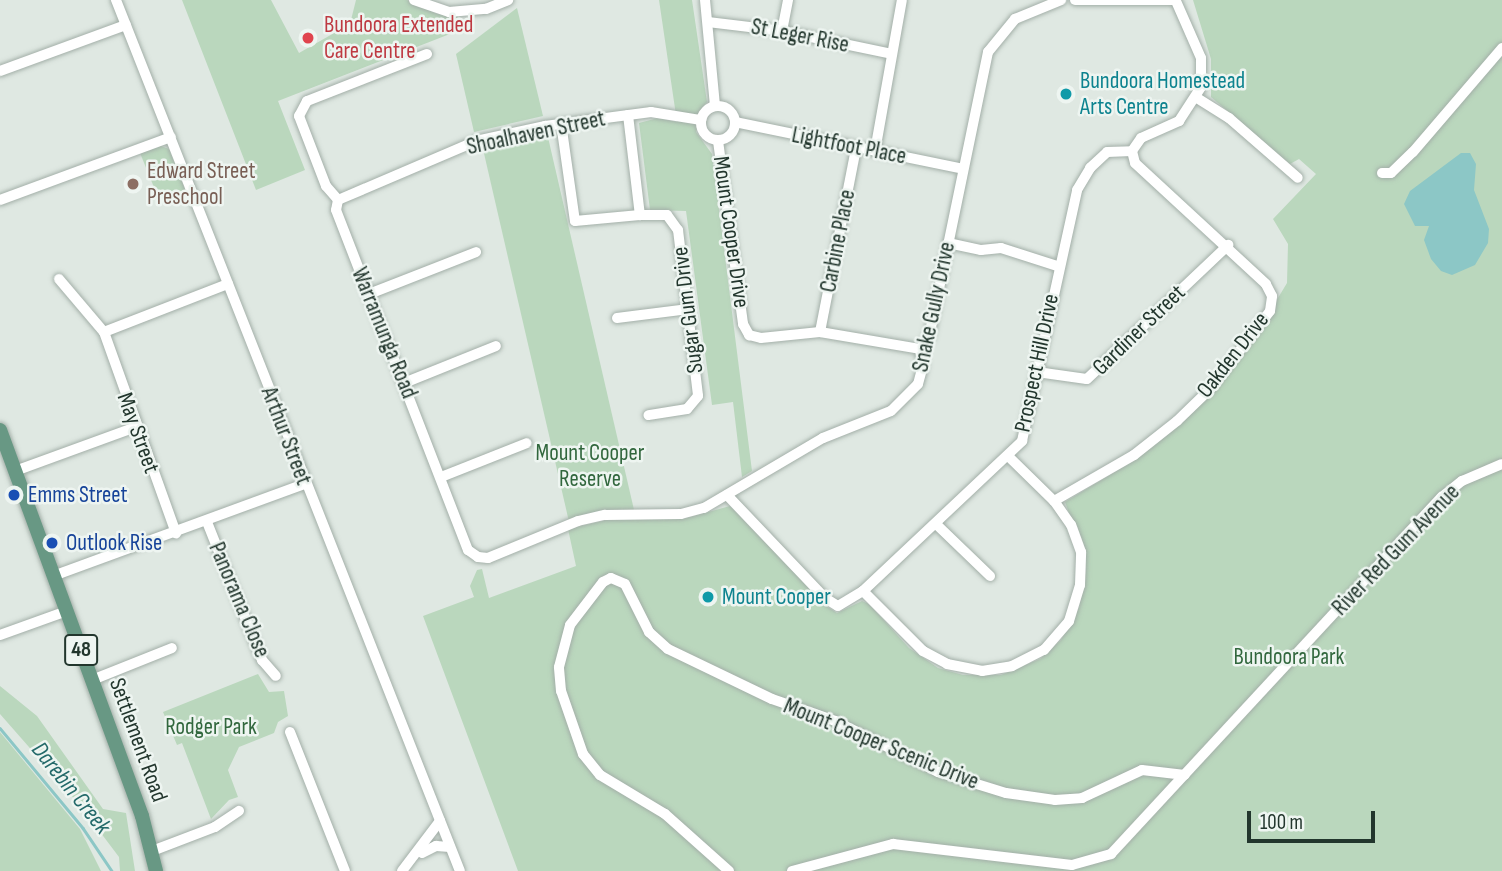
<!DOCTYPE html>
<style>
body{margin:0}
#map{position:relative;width:1502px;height:871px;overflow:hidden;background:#dfe8e2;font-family:"Sofia Sans Condensed",sans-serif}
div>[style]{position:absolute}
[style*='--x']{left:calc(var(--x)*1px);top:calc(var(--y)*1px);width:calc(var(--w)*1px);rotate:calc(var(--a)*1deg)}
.green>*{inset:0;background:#bad7bd;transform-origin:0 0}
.water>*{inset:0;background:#8cc7c6}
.stream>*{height:2.5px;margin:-1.25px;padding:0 1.25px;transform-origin:1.25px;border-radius:1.25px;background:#8cc7c6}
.roads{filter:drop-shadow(0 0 2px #a3afa8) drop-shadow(0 0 2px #a3afa8)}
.minor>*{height:10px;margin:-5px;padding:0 5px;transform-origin:5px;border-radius:5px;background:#fff}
.minor>.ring{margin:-5px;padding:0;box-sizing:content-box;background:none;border:10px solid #fff;border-radius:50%}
.major>*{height:14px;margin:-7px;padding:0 7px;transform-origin:7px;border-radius:7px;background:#689884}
.dots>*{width:19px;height:19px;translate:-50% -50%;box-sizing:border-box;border:4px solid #eef5f1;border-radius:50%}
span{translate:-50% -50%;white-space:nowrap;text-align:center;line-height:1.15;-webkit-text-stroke:5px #eef5f1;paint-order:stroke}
.shield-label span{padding:2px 5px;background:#eef5f1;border:2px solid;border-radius:5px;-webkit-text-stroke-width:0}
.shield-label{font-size:21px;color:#22362d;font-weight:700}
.health-label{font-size:23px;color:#be3a42}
.left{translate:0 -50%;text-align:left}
.street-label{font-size:23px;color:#22362d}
.culture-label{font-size:23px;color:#0d838f}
.education-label{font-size:23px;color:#785e54}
.park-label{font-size:23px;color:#31673d}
.transit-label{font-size:23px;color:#164399}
.water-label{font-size:24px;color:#246a6a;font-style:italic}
.scale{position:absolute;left:1247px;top:811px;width:128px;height:32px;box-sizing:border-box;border:4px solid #22362d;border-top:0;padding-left:9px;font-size:21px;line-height:24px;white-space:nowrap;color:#22362d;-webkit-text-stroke:5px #eef5f1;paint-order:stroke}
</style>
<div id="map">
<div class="green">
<i style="clip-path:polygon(182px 0,271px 0,299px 53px,350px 24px,356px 0,407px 0,437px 14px,458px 16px,455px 32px,278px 101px,305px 170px,256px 190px)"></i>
<i style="clip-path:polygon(659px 0,692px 0,707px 102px,700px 111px,696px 132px,712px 154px,752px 471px,742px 477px,733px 402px,712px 405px,686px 211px,650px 210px,639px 123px,658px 118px,677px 122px)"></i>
<i style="clip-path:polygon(1193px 0,1502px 0,1502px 871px,518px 871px,423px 616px,474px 597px,470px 586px,477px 570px,482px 569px,489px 598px,576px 566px,568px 529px,611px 519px,683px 519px,730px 506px,826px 606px,837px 613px,862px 601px,869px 604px,909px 648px,938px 668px,963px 675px,1001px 675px,1040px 659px,1061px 640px,1079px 608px,1086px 571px,1085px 556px,1065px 502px,1133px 461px,1225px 377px,1245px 353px,1287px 283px,1288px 244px,1273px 219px,1316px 174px,1299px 159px,1290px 164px,1211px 97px,1211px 59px)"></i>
<i style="clip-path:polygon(517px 8px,543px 116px,474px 132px,456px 54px)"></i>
<i style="left:547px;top:133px;width:388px;height:66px;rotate:77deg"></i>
<i style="clip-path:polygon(158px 145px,169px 149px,186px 192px,160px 202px,140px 153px)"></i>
<i style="clip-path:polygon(258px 674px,269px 692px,284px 691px,288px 716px,278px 722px,274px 733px,239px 747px,228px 770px,238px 797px,229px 800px,211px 819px,182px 743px,177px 745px,163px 712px)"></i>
<i style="clip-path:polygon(0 686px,37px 716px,103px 809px,126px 813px,135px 871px,120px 871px,119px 857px,79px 804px,0 714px)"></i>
<i style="clip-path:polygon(0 732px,80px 829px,101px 871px,0 871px)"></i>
</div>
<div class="water">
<i style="clip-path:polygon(1461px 153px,1470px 153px,1476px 164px,1474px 190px,1489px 229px,1488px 243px,1475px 265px,1452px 275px,1441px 271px,1431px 259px,1424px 240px,1429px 226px,1415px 226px,1404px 204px,1410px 191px)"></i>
</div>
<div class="stream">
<i style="--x:0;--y:728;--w:130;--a:50.3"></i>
<i style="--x:83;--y:828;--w:52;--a:56"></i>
</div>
<div class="roads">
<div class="minor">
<i style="--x:116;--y:0;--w:936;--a:68.45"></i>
<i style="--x:414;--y:0;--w:37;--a:19"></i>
<i style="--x:449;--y:12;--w:37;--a:-5"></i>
<i style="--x:486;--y:9;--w:24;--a:-22"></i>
<i style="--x:705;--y:0;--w:106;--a:84.6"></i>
<i style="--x:1075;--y:0;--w:101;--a:0"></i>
<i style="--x:708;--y:22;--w:75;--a:6.9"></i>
<i style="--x:782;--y:31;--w:112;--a:11.8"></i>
<i style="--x:782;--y:31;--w:32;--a:-79"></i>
<i style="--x:427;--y:54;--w:129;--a:158.6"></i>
<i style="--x:307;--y:101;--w:17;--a:118"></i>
<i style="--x:299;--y:116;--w:75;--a:68.9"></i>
<i style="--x:326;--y:186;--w:18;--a:49"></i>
<i style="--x:338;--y:200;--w:10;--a:101"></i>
<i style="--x:336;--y:210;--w:365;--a:68.8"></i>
<i style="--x:468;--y:550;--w:12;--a:35"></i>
<i style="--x:478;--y:557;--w:10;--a:6"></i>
<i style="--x:488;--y:558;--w:97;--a:-22.3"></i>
<i style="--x:578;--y:521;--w:28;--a:-13"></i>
<i style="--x:605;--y:515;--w:76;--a:-0.8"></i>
<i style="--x:681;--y:514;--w:24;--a:-15"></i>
<i style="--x:704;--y:508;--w:138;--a:-30.5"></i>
<i style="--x:823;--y:438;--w:73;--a:-21.7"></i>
<i style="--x:891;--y:411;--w:38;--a:-45"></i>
<i style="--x:918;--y:384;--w:20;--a:-75"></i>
<i style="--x:923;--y:365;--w:16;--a:-101"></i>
<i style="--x:0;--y:71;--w:134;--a:-20.1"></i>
<i style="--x:1197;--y:98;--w:38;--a:32"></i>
<i style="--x:1229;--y:118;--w:91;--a:41"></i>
<i class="ring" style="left:701px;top:106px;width:24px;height:24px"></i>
<i style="--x:628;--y:115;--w:101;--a:83.2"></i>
<i style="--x:640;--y:215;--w:27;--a:0"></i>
<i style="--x:667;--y:215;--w:19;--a:54"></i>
<i style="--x:678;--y:230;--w:167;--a:83.1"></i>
<i style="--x:698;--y:396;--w:17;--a:130"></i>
<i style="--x:687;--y:409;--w:39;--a:171"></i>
<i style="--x:735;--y:122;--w:233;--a:11.6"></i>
<i style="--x:561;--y:123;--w:99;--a:81.9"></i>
<i style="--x:575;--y:221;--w:65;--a:-5.3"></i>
<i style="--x:718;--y:141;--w:185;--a:82.2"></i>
<i style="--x:743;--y:324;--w:13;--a:61"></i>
<i style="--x:749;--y:335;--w:12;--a:14"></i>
<i style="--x:761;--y:338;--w:59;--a:-5.8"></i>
<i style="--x:820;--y:332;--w:101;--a:9.6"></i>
<i style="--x:875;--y:151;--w:153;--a:-79.9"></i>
<i style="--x:1132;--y:151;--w:16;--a:-55"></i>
<i style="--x:1141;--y:138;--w:42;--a:-24.1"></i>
<i style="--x:1179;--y:121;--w:40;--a:-57.1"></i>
<i style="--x:1201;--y:87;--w:29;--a:-90"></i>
<i style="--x:1201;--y:58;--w:62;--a:-113.7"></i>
<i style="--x:1382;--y:173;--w:9;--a:0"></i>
<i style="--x:1391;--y:173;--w:30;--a:-44"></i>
<i style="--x:1413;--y:152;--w:137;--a:-49.4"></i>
<i style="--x:0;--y:200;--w:182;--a:-20.2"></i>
<i style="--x:338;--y:200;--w:150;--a:-23.1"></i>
<i style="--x:476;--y:141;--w:71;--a:-12.3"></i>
<i style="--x:545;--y:126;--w:107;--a:-7.5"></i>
<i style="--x:651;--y:112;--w:51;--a:9.1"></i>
<i style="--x:948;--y:243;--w:34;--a:12"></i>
<i style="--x:981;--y:250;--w:20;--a:-6"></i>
<i style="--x:1001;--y:248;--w:59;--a:17.8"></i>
<i style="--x:59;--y:279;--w:70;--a:49.7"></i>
<i style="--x:104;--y:332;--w:214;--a:70.3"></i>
<i style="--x:369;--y:294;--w:115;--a:-21.4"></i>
<i style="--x:617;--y:318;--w:72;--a:-7.2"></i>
<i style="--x:104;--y:332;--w:133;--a:-21.2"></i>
<i style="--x:820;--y:332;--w:187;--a:-78.9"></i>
<i style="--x:920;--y:349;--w:15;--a:-53"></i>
<i style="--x:929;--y:337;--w:291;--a:-78.3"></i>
<i style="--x:988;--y:52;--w:43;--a:-50.7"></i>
<i style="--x:1015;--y:19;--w:50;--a:-22.4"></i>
<i style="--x:1037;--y:372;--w:50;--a:8"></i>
<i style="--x:1087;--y:379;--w:195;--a:-43.5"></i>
<i style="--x:404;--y:383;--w:99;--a:-21.9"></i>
<i style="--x:15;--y:471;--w:129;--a:-20"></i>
<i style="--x:441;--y:477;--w:92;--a:-21.6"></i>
<i style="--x:727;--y:495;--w:142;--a:46.4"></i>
<i style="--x:825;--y:598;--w:15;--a:32"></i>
<i style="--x:838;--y:606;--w:29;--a:-31"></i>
<i style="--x:863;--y:591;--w:219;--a:-43.3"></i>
<i style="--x:1022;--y:441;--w:257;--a:-77.6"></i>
<i style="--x:1077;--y:190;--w:26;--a:-59"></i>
<i style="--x:1090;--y:168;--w:23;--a:-43"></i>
<i style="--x:1107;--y:152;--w:25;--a:-2"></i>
<i style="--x:1054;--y:501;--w:92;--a:-29.9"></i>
<i style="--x:1134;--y:455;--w:55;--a:-38.3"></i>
<i style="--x:1177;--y:421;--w:47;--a:-44.1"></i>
<i style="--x:1211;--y:388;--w:97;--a:-52.5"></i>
<i style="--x:1270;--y:311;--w:15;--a:-82"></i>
<i style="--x:1272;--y:296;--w:13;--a:-117"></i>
<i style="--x:1266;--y:284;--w:178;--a:-137.3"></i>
<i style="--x:1135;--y:163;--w:12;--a:-104"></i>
<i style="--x:207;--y:522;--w:149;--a:68.3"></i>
<i style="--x:262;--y:660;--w:21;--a:49"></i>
<i style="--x:936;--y:524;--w:75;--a:43.9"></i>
<i style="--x:53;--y:576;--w:267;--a:-20.1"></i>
<i style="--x:863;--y:591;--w:85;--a:45"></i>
<i style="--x:923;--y:651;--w:27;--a:28"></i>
<i style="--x:947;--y:664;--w:36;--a:11"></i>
<i style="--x:982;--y:671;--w:30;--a:-9"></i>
<i style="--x:1012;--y:666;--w:36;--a:-27"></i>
<i style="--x:1044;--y:650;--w:38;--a:-49"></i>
<i style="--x:1069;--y:621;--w:38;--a:-73"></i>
<i style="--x:1080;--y:585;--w:33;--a:-88"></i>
<i style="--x:1081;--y:552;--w:29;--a:-110"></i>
<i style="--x:1071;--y:525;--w:29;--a:-125"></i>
<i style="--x:1054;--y:501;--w:64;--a:-135.6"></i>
<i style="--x:0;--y:635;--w:71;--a:-19.7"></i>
<i style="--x:92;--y:680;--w:86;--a:-21.8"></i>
<i style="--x:290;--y:732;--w:149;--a:68.4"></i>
<i style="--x:152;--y:851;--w:67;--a:-20.9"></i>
<i style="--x:215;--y:827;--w:29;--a:-34"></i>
<i style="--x:422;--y:853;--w:16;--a:-27"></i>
<i style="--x:436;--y:846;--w:14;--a:4"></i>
<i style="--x:402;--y:871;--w:63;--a:-52.8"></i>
<i style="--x:729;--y:871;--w:86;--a:-138.3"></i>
<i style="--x:665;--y:814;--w:76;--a:-149"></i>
<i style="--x:600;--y:775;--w:27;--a:-129"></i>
<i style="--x:583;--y:754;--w:67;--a:-109.2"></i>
<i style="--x:561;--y:691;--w:24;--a:-95"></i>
<i style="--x:559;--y:667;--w:43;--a:-75.3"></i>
<i style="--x:570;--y:625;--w:54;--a:-52.5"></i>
<i style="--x:603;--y:582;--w:9;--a:-27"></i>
<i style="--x:611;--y:578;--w:15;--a:23"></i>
<i style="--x:625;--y:584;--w:54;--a:63.4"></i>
<i style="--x:649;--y:632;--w:25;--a:42"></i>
<i style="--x:668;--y:649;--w:115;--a:25.7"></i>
<i style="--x:772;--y:699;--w:67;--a:19.2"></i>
<i style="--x:835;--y:721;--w:115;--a:26.3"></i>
<i style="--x:938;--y:772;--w:71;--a:17.2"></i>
<i style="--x:1006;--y:793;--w:49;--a:8.1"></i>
<i style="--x:1055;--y:800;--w:27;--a:-4"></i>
<i style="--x:1082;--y:798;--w:66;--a:-25"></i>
<i style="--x:1142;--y:770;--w:43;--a:6.6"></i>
<i style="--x:792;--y:871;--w:105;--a:-15"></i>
<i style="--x:893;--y:844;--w:180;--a:6.7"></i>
<i style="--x:1072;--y:865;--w:41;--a:-15.8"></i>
<i style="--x:1111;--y:854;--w:487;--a:-47.2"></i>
<i style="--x:1442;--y:497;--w:26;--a:-39"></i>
<i style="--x:1462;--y:481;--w:43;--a:-23"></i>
</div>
<div class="major">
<i style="--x:0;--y:430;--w:411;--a:69.8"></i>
<i style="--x:142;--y:816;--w:57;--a:75.7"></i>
</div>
</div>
<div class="dots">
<i style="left:308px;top:38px;background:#e0444e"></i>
<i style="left:1066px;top:94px;background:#0f9aa8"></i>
<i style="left:133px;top:184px;background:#8d6e63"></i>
<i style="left:14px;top:495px;background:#1a4fb4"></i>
<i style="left:52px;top:543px;background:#1a4fb4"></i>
<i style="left:708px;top:597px;background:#0f9aa8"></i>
</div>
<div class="shield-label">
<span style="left:81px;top:650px">48</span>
</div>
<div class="health-label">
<span class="left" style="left:324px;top:38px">Bundoora Extended<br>Care Centre</span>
</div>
<div class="street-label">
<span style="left:800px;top:36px;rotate:11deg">St Leger Rise</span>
<span style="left:536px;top:133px;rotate:-12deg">Shoalhaven Street</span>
<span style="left:849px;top:146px;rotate:11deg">Lightfoot Place</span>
<span style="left:731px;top:232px;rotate:82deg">Mount Cooper Drive</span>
<span style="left:838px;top:241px;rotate:-79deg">Carbine Place</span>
<span style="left:934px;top:307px;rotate:-78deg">Snake Gully Drive</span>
<span style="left:688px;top:310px;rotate:-97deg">Sugar Gum Drive</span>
<span style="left:1139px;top:330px;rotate:-44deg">Gardiner Street</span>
<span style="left:384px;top:333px;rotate:68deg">Warramunga Road</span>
<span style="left:1233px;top:355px;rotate:-52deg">Oakden Drive</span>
<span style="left:1037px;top:363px;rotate:-78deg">Prospect Hill Drive</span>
<span style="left:138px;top:433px;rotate:70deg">May Street</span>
<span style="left:286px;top:436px;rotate:69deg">Arthur Street</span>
<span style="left:1396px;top:550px;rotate:-46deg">River Red Gum Avenue</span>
<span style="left:239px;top:600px;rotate:67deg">Panorama Close</span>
<span style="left:138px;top:740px;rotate:70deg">Settlement Road</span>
<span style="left:881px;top:744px;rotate:22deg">Mount Cooper Scenic Drive</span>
</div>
<div class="culture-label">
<span class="left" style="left:1080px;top:94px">Bundoora Homestead<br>Arts Centre</span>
<span class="left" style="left:722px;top:597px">Mount Cooper</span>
</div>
<div class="education-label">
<span class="left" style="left:147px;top:184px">Edward Street<br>Preschool</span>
</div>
<div class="park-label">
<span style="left:590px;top:466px">Mount Cooper<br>Reserve</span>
<span style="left:1289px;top:657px">Bundoora Park</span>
<span style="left:211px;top:727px">Rodger Park</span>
</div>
<div class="transit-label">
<span class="left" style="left:28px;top:495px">Emms Street</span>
<span class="left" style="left:66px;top:543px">Outlook Rise</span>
</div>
<div class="water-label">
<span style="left:71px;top:788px;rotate:51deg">Darebin Creek</span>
</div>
<div class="scale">100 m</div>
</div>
